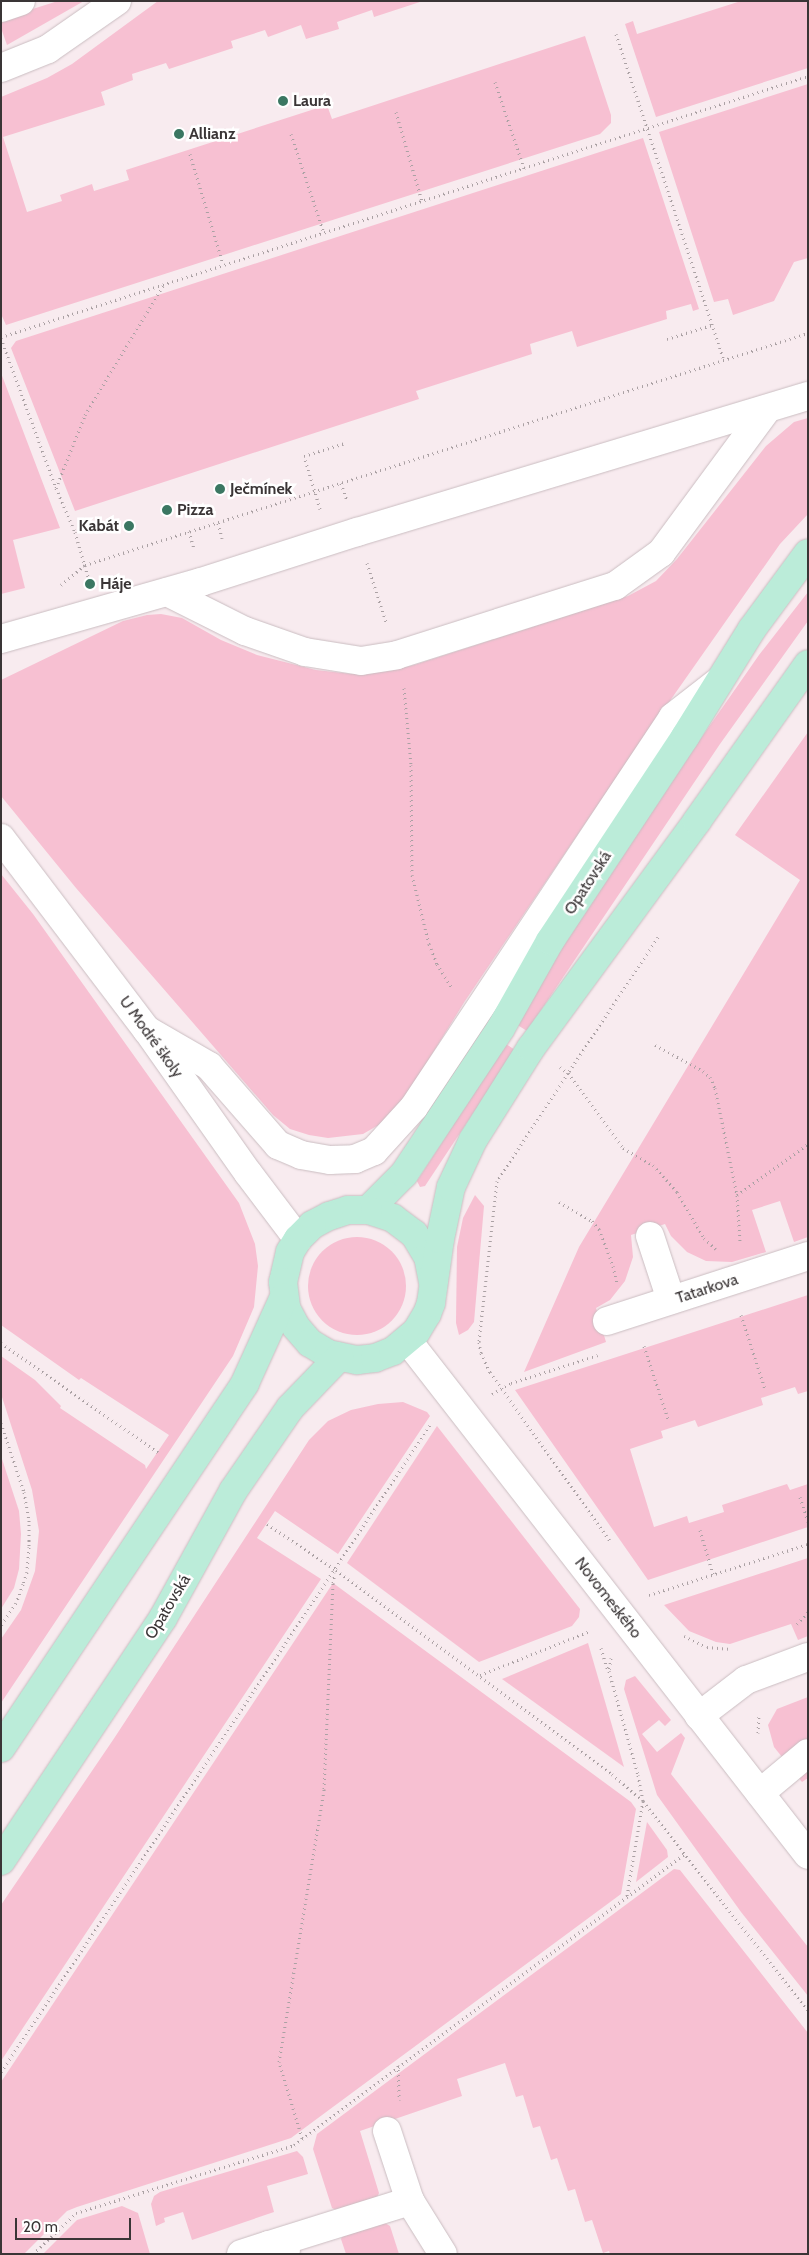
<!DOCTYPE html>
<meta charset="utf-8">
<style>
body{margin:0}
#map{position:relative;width:809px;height:2255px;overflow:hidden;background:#f8ebef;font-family:Cabin,sans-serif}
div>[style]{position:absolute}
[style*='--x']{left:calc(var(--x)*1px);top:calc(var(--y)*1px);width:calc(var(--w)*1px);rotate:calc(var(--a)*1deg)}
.green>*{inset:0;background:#f7c0d2}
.round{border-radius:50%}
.path>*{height:3px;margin-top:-1.5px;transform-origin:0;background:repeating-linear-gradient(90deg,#aba1a4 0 1px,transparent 0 5px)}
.roads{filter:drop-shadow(0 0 1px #cabdc1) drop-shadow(0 0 1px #cabdc1)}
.minor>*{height:28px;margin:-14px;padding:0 14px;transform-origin:14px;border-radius:14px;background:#fff}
.major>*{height:28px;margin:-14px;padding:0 14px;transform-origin:14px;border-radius:14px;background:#bbecd9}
.dots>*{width:14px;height:14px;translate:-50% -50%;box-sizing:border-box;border:2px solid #fff;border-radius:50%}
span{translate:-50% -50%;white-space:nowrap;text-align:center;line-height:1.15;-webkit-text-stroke:5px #fff;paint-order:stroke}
.poi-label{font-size:16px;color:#3a3536;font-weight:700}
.left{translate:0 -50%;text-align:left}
.right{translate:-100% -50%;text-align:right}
.street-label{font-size:16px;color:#3a3536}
.frame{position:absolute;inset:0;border:2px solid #3a3536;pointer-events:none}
.scale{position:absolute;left:15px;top:2218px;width:116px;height:22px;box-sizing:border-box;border:2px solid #3a3536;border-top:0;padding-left:6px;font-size:15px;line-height:18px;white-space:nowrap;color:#3a3536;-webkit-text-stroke:4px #fff;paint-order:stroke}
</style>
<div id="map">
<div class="green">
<i style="clip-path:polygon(58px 1px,84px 1px,7px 45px,1px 28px,1px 19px)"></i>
<i style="clip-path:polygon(158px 1px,423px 1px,374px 17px,372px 10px,337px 22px,339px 29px,306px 39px,301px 25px,268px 37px,265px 30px,231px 41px,233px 48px,169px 69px,166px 63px,132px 74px,133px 80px,101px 92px,105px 105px,3px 137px,27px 212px,62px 201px,60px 195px,92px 184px,94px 191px,129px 180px,126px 170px,327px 105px,332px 119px,585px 36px,611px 115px,611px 123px,600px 134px,6px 325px,1px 314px,1px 97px,47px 78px,72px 64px)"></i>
<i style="clip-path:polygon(741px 1px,808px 1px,808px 68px,656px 117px,625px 24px,633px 21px,637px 34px)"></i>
<i style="clip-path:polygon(808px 84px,808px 258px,794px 262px,774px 301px,733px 315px,728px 299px,714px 302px,659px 132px)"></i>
<i style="clip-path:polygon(643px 138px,699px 309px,693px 311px,691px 304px,666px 311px,667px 319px,577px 347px,572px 331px,530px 344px,532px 354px,416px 391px,419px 399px,75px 511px,11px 348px,16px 341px)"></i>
<i style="clip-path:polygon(1px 373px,60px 528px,13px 540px,25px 588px,1px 594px)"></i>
<i style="clip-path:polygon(808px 418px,808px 514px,780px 544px,620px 772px,465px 1001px,403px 1101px,382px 1123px,363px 1134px,328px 1138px,309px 1135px,290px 1129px,273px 1115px,76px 888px,1px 796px,1px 680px,123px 621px,147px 615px,161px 614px,182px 618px,221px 640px,257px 655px,316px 670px,352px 674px,389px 671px,414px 665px,628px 596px,656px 581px,677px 559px,766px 446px,794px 422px)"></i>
<i style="clip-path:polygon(808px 592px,808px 621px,720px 744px,527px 1031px,516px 1024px,551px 964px,697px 744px,759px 655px)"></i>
<i style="clip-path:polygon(808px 732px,808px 1237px,794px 1242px,780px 1201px,752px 1210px,766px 1252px,732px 1262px,706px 1261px,687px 1252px,671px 1236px,665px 1224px,631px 1235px,633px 1257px,625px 1281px,610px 1300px,596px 1308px,606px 1342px,524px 1372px,579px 1247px,800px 880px,735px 835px)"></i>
<i style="clip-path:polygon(1px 874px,33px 914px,239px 1203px,255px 1244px,258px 1266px,254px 1307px,233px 1356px,1px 1703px,1px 1639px,21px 1610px,35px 1571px,39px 1531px,32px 1490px,1px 1394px,1px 1356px,35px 1380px,61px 1406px,60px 1408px,145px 1465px,146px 1469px,169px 1435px,81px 1378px,79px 1380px,1px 1325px)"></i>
<i style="clip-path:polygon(506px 1044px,515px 1050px,425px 1186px,420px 1187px,417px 1181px)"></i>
<i style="clip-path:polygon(475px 1195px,484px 1206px,474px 1322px,468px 1330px,459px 1335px,456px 1323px,457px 1247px,463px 1218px)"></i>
<i class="round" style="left:308px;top:1237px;width:98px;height:98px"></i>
<i style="clip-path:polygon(808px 1295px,808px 1391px,798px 1394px,795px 1387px,761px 1398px,763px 1405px,698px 1427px,695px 1420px,661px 1431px,663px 1438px,630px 1449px,654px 1527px,687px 1516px,689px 1523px,724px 1512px,722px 1505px,787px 1484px,790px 1490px,808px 1484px,808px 1527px,648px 1580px,515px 1390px)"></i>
<i style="clip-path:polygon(403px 1402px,427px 1412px,430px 1416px,338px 1554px,275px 1511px,257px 1538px,321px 1579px,1px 2061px,1px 1905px,115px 1737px,309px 1440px,328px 1421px,351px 1410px,378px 1404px)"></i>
<i style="clip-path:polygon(437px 1426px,580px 1609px,579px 1617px,572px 1626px,479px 1662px,347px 1563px)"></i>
<i style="clip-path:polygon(1px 1456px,19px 1511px,21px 1534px,19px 1569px,14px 1588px,1px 1609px)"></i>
<i style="clip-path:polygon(808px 1558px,808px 1636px,798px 1640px,791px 1624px,730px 1644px,716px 1642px,689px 1631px,664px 1605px)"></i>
<i style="clip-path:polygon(333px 1583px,631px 1802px,636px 1809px,621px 1894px,291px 2138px,77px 2207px,67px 2211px,24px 2254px,1px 2254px,1px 2082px)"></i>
<i style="clip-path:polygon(588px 1643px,624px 1767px,502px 1679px)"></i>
<i style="clip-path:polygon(635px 1676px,671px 1720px,665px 1726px,659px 1720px,642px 1734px,657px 1752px,681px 1733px,685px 1738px,671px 1774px,808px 1947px,808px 1996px,741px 1912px,657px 1795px,624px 1689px,626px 1680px)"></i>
<i style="clip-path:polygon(808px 1697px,808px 1778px,802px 1782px,774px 1747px,768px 1725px,777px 1709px)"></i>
<i style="clip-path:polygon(647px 1822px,667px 1850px,668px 1857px,636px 1882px)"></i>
<i style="clip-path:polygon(674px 1869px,680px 1870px,808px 2033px,808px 2254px,610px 2254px,609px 2251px,603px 2253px,592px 2220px,585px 2222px,575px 2189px,568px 2191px,557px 2158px,551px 2160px,540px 2126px,533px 2128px,523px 2095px,516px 2097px,505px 2063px,457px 2079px,462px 2096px,360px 2131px,379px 2193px,376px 2200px,340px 2212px,332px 2208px,313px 2149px,317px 2134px)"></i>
<i style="clip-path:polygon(297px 2151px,303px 2157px,308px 2174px,267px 2186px,274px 2212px,192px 2240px,183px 2212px,164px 2218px,165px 2222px,156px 2226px,151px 2204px,154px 2196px,160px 2192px)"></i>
<i style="clip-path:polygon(122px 2206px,138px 2213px,150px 2254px,43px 2254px,77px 2220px)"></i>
<i style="clip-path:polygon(380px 2220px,390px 2226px,399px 2254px,346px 2254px,341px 2239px,346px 2230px)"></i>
</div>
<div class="path">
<i style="--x:616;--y:34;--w:344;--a:71.7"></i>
<i style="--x:495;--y:82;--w:91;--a:71.4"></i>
<i style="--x:396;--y:112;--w:93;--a:73.7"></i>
<i style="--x:291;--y:134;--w:104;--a:71.6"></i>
<i style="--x:190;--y:154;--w:115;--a:73.3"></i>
<i style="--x:1;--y:337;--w:848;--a:-17.92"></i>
<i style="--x:1;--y:338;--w:160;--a:69.9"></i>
<i style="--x:56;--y:488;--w:48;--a:66.6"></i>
<i style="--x:75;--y:532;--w:50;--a:73.7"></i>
<i style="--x:667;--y:339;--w:47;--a:-17.3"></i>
<i style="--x:341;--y:483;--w:18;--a:71"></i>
<i style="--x:56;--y:488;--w:79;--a:-68.3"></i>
<i style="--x:85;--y:415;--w:153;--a:-58.9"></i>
<i style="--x:320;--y:509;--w:55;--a:-106.8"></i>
<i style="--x:304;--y:456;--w:43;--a:-17.6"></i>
<i style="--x:218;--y:523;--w:16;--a:75"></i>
<i style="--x:189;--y:531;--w:18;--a:74"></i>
<i style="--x:367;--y:563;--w:62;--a:72.1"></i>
<i style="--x:61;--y:585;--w:31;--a:-40"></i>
<i style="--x:85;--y:565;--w:759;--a:-17.79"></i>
<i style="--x:404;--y:688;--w:77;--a:84.8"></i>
<i style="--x:411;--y:765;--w:110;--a:89.5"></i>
<i style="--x:412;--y:875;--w:71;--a:76.2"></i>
<i style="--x:429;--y:944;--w:22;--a:68"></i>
<i style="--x:437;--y:964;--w:28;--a:58"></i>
<i style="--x:658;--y:937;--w:163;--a:123.5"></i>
<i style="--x:568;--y:1073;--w:93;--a:53.7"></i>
<i style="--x:623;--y:1148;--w:34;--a:30"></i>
<i style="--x:653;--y:1165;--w:36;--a:48"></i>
<i style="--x:677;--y:1192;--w:53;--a:59.6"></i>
<i style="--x:704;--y:1238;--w:16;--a:43"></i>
<i style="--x:655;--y:1045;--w:55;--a:28.4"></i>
<i style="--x:703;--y:1071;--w:9;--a:41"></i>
<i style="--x:710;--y:1077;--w:12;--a:66"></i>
<i style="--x:715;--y:1088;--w:109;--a:78.4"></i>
<i style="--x:737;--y:1195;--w:46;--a:86.3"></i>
<i style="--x:560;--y:1067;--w:10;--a:37"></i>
<i style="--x:568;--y:1073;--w:129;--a:123.3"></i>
<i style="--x:497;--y:1181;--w:162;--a:96.4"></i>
<i style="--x:479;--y:1342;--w:11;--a:80"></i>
<i style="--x:481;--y:1353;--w:21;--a:65"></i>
<i style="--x:490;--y:1372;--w:207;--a:54.6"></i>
<i style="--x:737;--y:1195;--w:87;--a:-35.7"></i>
<i style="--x:559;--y:1202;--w:38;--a:30"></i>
<i style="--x:592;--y:1221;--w:11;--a:49"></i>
<i style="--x:599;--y:1229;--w:40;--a:69"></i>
<i style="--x:613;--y:1266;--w:17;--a:77"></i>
<i style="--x:741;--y:1315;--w:78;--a:72"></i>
<i style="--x:1;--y:1343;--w:193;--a:34.8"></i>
<i style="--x:644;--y:1346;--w:77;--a:71.8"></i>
<i style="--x:492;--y:1394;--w:22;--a:-30"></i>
<i style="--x:511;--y:1383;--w:91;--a:-17.8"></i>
<i style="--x:1;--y:1423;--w:73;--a:71.6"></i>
<i style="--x:24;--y:1492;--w:28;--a:80"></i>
<i style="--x:29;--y:1520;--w:27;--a:90"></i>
<i style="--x:29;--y:1547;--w:25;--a:95"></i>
<i style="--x:27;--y:1572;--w:13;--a:108"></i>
<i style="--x:23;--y:1584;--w:20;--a:110"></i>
<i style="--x:16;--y:1603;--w:27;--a:124"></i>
<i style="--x:800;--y:1497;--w:26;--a:72"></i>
<i style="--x:267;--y:1524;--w:83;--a:33.7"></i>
<i style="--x:336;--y:1570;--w:343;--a:36.5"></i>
<i style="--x:612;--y:1774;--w:41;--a:41.1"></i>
<i style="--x:643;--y:1801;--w:267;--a:51.8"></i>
<i style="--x:700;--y:1530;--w:46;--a:73.5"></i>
<i style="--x:649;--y:1595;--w:167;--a:-17.8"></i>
<i style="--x:797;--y:1624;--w:16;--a:-47"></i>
<i style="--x:684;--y:1636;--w:25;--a:26"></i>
<i style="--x:707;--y:1647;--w:21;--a:5"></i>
<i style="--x:601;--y:1648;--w:24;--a:73"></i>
<i style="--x:611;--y:1658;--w:13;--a:99"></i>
<i style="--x:609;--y:1671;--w:108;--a:74.4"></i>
<i style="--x:638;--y:1775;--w:26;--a:79"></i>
<i style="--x:643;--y:1801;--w:96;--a:99.6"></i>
<i style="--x:480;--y:1675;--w:118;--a:-21.8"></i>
<i style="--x:758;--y:1733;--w:19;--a:-87"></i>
<i style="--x:398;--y:2065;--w:35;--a:88"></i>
<i style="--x:1;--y:2072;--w:776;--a:-56.45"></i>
<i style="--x:302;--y:2138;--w:79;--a:-106.8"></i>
<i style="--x:279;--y:2062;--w:277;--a:-80.6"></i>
<i style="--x:324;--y:1789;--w:206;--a:-87.5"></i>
<i style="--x:333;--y:1583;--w:10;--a:-79"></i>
<i style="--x:33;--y:2254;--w:59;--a:-43.6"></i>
<i style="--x:76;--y:2213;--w:228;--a:-17.3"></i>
<i style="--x:294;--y:2145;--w:487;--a:-36.7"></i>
</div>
<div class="roads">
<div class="minor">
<i style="--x:1;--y:8;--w:21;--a:-19"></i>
<i style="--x:1;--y:68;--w:51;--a:-22"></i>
<i style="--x:48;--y:49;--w:84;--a:-34.8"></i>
<i style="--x:167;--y:592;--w:87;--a:26.6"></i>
<i style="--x:245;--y:631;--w:64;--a:19.3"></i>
<i style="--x:305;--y:652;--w:57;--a:9.1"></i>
<i style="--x:361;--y:661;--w:36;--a:-9"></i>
<i style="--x:397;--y:655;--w:229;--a:-17.6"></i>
<i style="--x:615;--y:586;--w:57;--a:-35.7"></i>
<i style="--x:661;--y:553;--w:179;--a:-53.6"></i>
<i style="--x:1;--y:639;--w:208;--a:-15.9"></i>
<i style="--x:201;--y:582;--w:164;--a:-17.8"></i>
<i style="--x:357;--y:532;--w:471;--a:-16.8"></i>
<i style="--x:1;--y:838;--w:241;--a:52.8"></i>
<i style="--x:147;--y:1030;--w:175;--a:54.8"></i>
<i style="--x:248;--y:1173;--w:83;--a:52.9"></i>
<i style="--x:147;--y:1030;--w:72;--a:30.1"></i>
<i style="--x:209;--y:1066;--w:105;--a:48.9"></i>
<i style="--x:278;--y:1145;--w:25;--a:23"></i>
<i style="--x:301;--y:1155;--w:29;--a:10"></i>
<i style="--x:330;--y:1160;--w:25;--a:-2"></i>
<i style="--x:355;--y:1159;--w:21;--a:-23"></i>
<i style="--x:374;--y:1151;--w:59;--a:-47.7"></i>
<i style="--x:414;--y:1107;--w:468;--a:-56.4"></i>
<i style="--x:673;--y:717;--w:58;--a:-38"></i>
<i style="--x:650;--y:1236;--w:67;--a:71.8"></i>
<i style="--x:607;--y:1321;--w:211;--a:-17.9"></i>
<i style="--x:408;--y:1341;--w:651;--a:52.11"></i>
<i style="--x:699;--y:1716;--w:59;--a:-37.5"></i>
<i style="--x:746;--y:1680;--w:66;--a:-20.4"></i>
<i style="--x:760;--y:1793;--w:62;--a:-39.8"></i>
<i style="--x:387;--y:2131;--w:74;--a:71.8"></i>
<i style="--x:410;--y:2201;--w:62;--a:58.1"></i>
<i style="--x:269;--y:2245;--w:148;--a:-17.3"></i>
<i style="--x:241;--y:2254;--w:29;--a:-18"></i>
<i style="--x:269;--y:2245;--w:10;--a:6"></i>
<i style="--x:279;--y:2246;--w:8;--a:30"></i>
</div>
<div class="major">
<i style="--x:368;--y:1210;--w:51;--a:-45"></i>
<i style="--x:404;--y:1174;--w:175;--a:-56.4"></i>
<i style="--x:501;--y:1028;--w:100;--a:-60.6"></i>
<i style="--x:550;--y:941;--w:245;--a:-56.5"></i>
<i style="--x:685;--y:737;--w:127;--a:-58.2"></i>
<i style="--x:752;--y:629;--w:94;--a:-53.6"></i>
<i style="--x:433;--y:1282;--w:25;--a:-101"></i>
<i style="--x:428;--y:1257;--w:27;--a:-121"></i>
<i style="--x:414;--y:1234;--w:26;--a:-143"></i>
<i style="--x:393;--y:1218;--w:26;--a:-162"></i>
<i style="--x:368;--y:1210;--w:20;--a:180"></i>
<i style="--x:348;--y:1210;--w:20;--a:162"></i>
<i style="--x:329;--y:1216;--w:19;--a:152"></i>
<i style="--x:312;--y:1225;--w:20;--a:135"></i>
<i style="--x:298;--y:1239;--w:15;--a:122"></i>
<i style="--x:290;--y:1252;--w:31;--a:103"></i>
<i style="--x:283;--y:1282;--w:26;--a:83"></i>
<i style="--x:286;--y:1308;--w:21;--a:62"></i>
<i style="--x:296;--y:1327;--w:21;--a:49"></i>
<i style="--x:310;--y:1343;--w:21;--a:31"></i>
<i style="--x:328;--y:1354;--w:30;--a:12"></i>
<i style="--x:357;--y:1360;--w:18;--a:-6"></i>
<i style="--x:375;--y:1358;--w:19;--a:-21"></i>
<i style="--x:393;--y:1351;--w:30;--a:-40"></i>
<i style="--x:416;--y:1332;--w:21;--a:-59"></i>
<i style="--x:427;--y:1314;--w:12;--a:-70"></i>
<i style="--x:431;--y:1303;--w:65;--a:-82"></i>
<i style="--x:440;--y:1239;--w:53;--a:-78.1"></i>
<i style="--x:451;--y:1187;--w:52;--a:-64.9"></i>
<i style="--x:473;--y:1140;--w:109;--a:-57.8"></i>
<i style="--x:531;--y:1048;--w:281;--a:-53.8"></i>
<i style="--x:697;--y:821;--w:192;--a:-54.7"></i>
<i style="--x:1;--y:1748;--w:439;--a:-56.2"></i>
<i style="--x:245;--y:1383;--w:94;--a:-65.6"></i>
<i style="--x:1;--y:1861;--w:292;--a:-56.3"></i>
<i style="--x:163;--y:1618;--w:145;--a:-61.1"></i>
<i style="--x:233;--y:1491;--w:101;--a:-55.5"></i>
<i style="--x:290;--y:1408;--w:71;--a:-46.1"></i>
</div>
</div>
<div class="dots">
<i style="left:283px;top:101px;background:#3b7762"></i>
<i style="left:179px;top:134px;background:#3b7762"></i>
<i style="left:220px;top:489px;background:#3b7762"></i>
<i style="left:167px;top:510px;background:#3b7762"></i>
<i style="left:129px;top:526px;background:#3b7762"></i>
<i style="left:90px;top:584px;background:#3b7762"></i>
</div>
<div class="poi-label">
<span class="left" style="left:293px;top:101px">Laura</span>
<span class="left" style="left:189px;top:134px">Allianz</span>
<span class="left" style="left:230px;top:489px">Ječmínek</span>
<span class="left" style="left:177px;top:510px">Pizza</span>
<span class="right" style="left:119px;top:526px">Kabát</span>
<span class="left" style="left:100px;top:584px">Háje</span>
</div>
<div class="street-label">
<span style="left:588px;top:883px;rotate:-57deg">Opatovská</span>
<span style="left:151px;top:1037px;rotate:54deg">U Modré školy</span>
<span style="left:707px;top:1289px;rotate:-18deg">Tatarkova</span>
<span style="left:608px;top:1598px;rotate:52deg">Novomeského</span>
<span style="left:168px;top:1607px;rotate:-59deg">Opatovská</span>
</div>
<div class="frame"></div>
<div class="scale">20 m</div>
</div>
